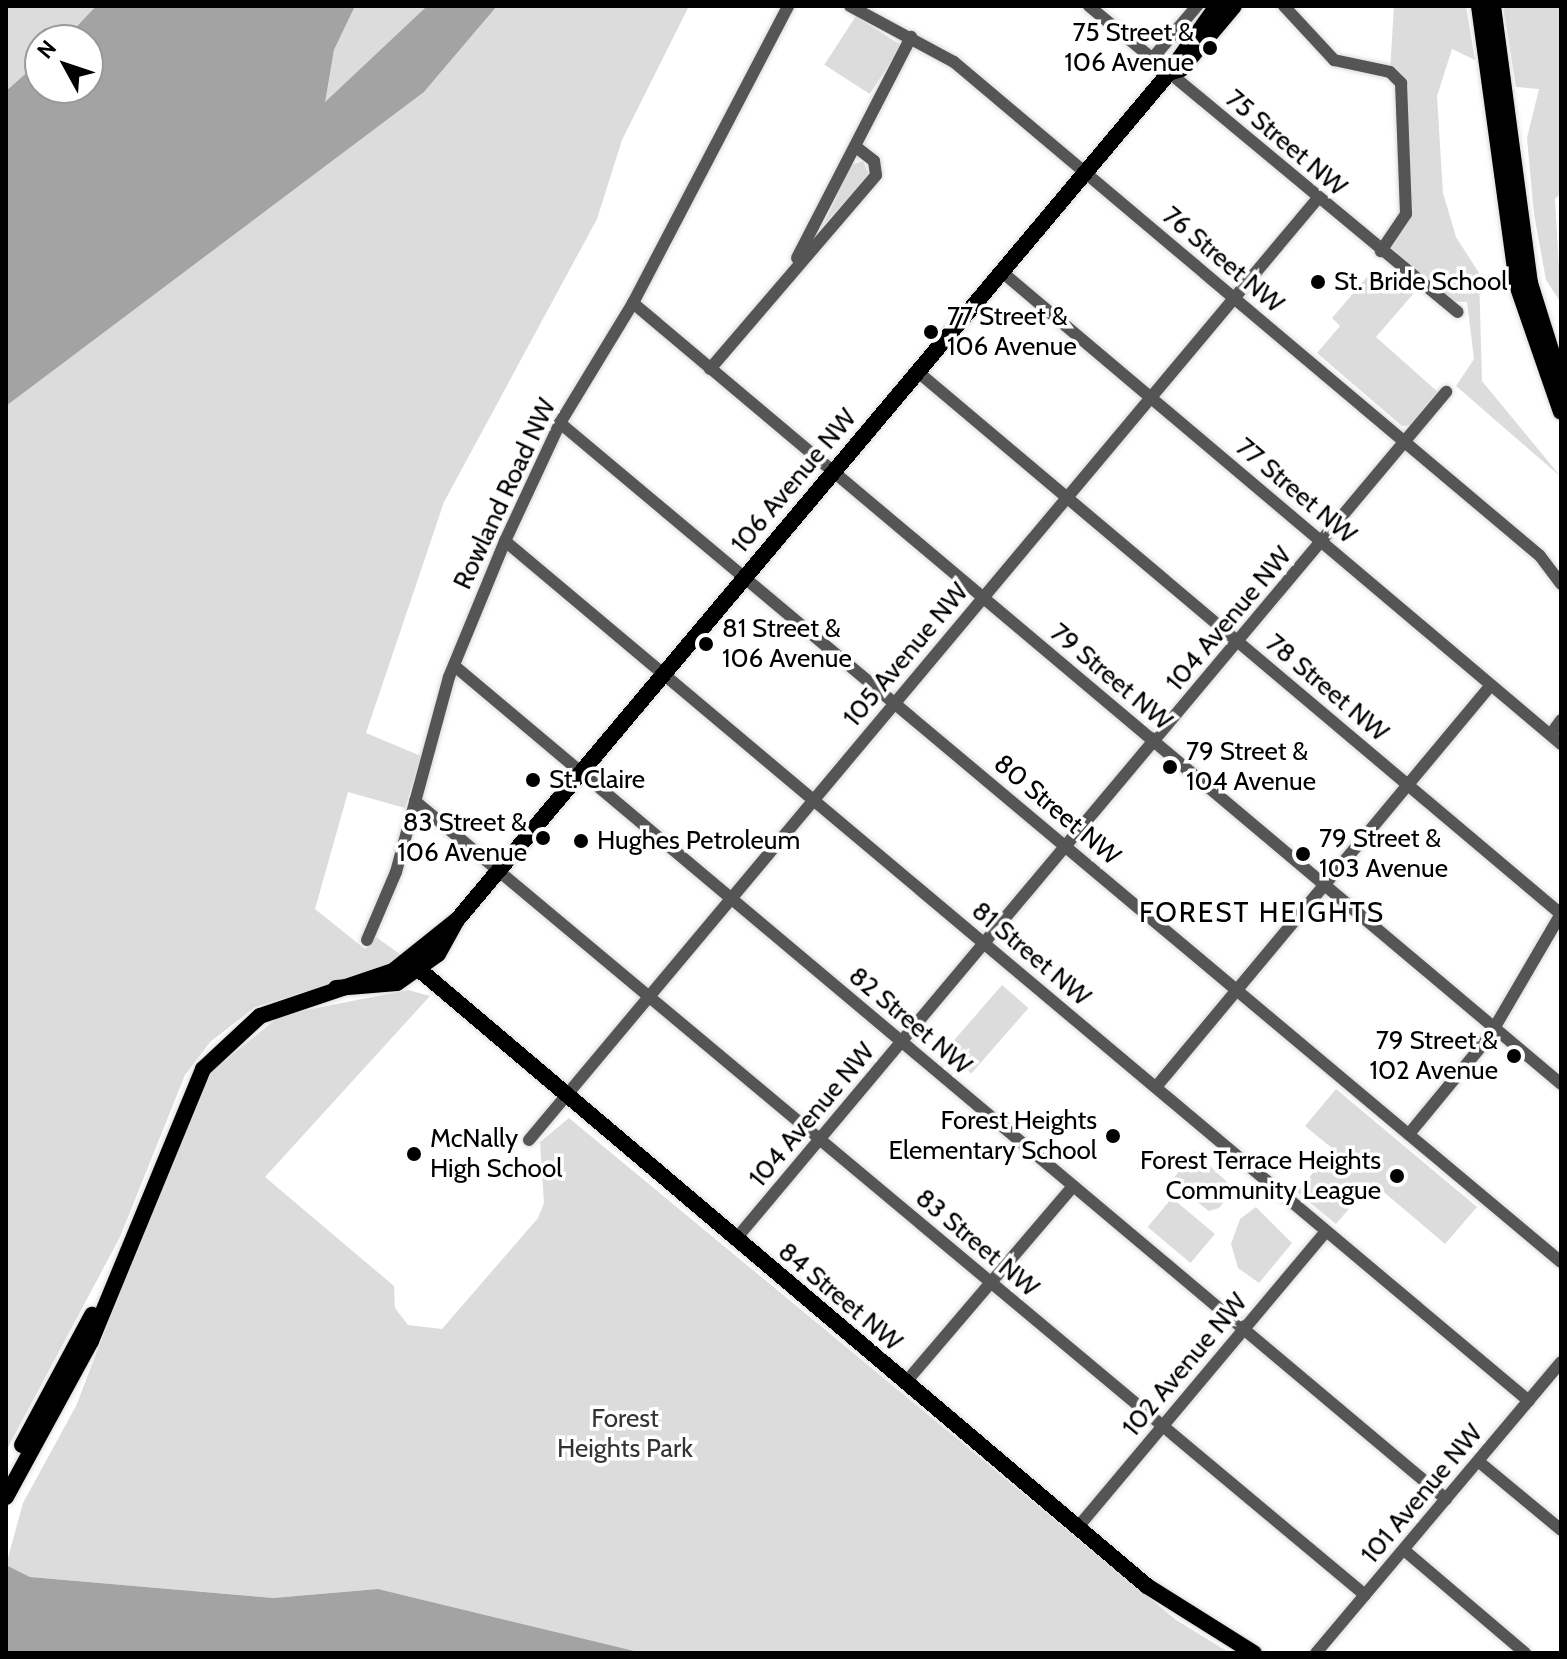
<!DOCTYPE html>
<style>
body{margin:0}
#map{position:relative;width:1567px;height:1659px;overflow:hidden;background:#fff;font-family:Cabin,sans-serif}
div>[style]{position:absolute}
[style*='--x']{left:calc(var(--x)*1px);top:calc(var(--y)*1px);width:calc(var(--w)*1px);rotate:calc(var(--a)*1deg)}
.green>*{inset:0;background:#dcdcdc;transform-origin:0 0}
.water>*{inset:0;background:#a3a3a3}
.roads{filter:drop-shadow(0 0 2px #dbdbdb) drop-shadow(0 0 2px #dbdbdb)}
.minor>*{height:12px;margin:-6px;padding:0 6px;transform-origin:6px;border-radius:6px;background:#555}
.major>*{height:16px;margin:-8px;padding:0 8px;transform-origin:8px;border-radius:8px;background:#000}
.dots>*{width:22px;height:22px;translate:-50% -50%;box-sizing:border-box;border:4px solid #fff;border-radius:50%}
span{translate:-50% -50%;white-space:nowrap;text-align:center;line-height:1.15;-webkit-text-stroke:7px #fff;paint-order:stroke}
.poi-label{font-size:26px;color:#000}
.right{translate:-100% -50%;text-align:right}
.left{translate:0 -50%;text-align:left}
.street-label{font-size:26px;color:#000}
.park-label{font-size:26px;color:#333}
.neighbourhood-label{font-size:28px;color:#000;letter-spacing:2px}
.frame{position:absolute;inset:0;border:8px solid #000;pointer-events:none}
.north{position:absolute;left:24px;top:24px;width:80px;height:80px;box-sizing:border-box;background:#fff;border:2px solid #999;border-radius:50%;rotate:310deg;font-size:22px;font-weight:700;line-height:32px;text-align:center;color:#000}
.north::after{content:'';display:block;margin:auto;width:28px;height:36px;background:#000;clip-path:polygon(50% 0,100% 100%,50% 72%,0 100%)}
</style>
<div id="map">
<div class="green">
<i style="clip-path:polygon(6px 6px,96px 6px,64px 40px,40px 40px,40px 61px,6px 91px)"></i>
<i style="clip-path:polygon(355px 6px,427px 6px,324px 103px,334px 50px)"></i>
<i style="clip-path:polygon(497px 6px,689px 6px,622px 140px,597px 219px,444px 502px,366px 733px,421px 756px,405px 808px,348px 792px,315px 909px,365px 949px,376px 937px,401px 955px,379px 970px,255px 1007px,210px 1042px,185px 1075px,120px 1237px,6px 1451px,6px 406px,424px 92px)"></i>
<i style="clip-path:polygon(1394px 6px,1466px 6px,1475px 60px,1452px 49px,1437px 96px,1443px 193px,1456px 237px,1479px 273px,1482px 381px,1561px 477px,1456px 386px,1474px 359px,1467px 302px,1440px 301px,1381px 251px,1404px 225px,1401px 83px,1390px 72px)"></i>
<i style="clip-path:polygon(1503px 6px,1561px 6px,1561px 193px,1555px 199px,1561px 303px,1546px 280px,1534px 214px,1527px 138px,1539px 89px,1516px 87px)"></i>
<i style="left:856px;top:16px;width:54px;height:58px;rotate:33deg"></i>
<i style="clip-path:polygon(863px 161px,869px 176px,824px 224px,851px 165px)"></i>
<i style="clip-path:polygon(1374px 269px,1414px 293px,1376px 337px,1439px 393px,1412px 425px,1402px 426px,1317px 353px,1340px 326px,1332px 318px)"></i>
<i style="left:1002px;top:985px;width:35px;height:87px;rotate:41deg"></i>
<i style="clip-path:polygon(408px 990px,430px 996px,265px 1177px,394px 1286px,395px 1308px,408px 1325px,442px 1329px,538px 1218px,544px 1203px,540px 1142px,569px 1118px,1176px 1620px,1230px 1653px,643px 1653px,378px 1589px,273px 1598px,30px 1577px,6px 1565px,23px 1503px,76px 1406px,192px 1105px,212px 1071px,281px 1015px)"></i>
<i style="clip-path:polygon(1336px 1089px,1477px 1207px,1445px 1244px,1372px 1182px,1336px 1224px,1297px 1192px,1333px 1149px,1305px 1126px)"></i>
<i style="clip-path:polygon(1194px 1151px,1226px 1181px,1230px 1194px,1219px 1208px,1209px 1211px,1171px 1182px)"></i>
<i style="left:1172px;top:1198px;width:56px;height:38px;rotate:40deg"></i>
<i style="clip-path:polygon(1256px 1207px,1292px 1243px,1259px 1283px,1238px 1268px,1231px 1244px,1240px 1219px)"></i>
</div>
<div class="water">
<i style="clip-path:polygon(96px 6px,355px 6px,334px 50px,325px 102px,427px 6px,497px 6px,424px 92px,6px 406px,6px 91px,40px 61px,40px 88px,88px 88px,88px 40px,64px 40px)"></i>
<i style="clip-path:polygon(6px 1565px,30px 1577px,273px 1598px,378px 1589px,643px 1653px,6px 1653px)"></i>
</div>
<div class="roads">
<div class="minor">
<i style="--x:850;--y:6;--w:118;--a:28.3"></i>
<i style="--x:954;--y:62;--w:766;--a:40.13"></i>
<i style="--x:1540;--y:556;--w:35;--a:53"></i>
<i style="--x:1089;--y:6;--w:479;--a:39.7"></i>
<i style="--x:1284;--y:6;--w:74;--a:47.2"></i>
<i style="--x:1334;--y:60;--w:57;--a:12.1"></i>
<i style="--x:1390;--y:72;--w:16;--a:45"></i>
<i style="--x:1401;--y:83;--w:131;--a:87.8"></i>
<i style="--x:1406;--y:214;--w:45;--a:124"></i>
<i style="--x:1152;--y:59;--w:70;--a:-49.7"></i>
<i style="--x:797;--y:258;--w:249;--a:-62.7"></i>
<i style="--x:1002;--y:272;--w:732;--a:40.18"></i>
<i style="--x:633;--y:303;--w:1213;--a:40.08"></i>
<i style="--x:710;--y:369;--w:255;--a:-49.4"></i>
<i style="--x:876;--y:175;--w:14;--a:-98"></i>
<i style="--x:874;--y:161;--w:24;--a:-142"></i>
<i style="--x:918;--y:372;--w:841;--a:40.13"></i>
<i style="--x:560;--y:423;--w:1306;--a:39.97"></i>
<i style="--x:505;--y:541;--w:1337;--a:40.03"></i>
<i style="--x:457;--y:668;--w:1292;--a:40.04"></i>
<i style="--x:1551;--y:734;--w:17;--a:-54"></i>
<i style="--x:415;--y:801;--w:1238;--a:39.89"></i>
<i style="--x:367;--y:940;--w:74;--a:-66.9"></i>
<i style="--x:396;--y:872;--w:202;--a:-74.8"></i>
<i style="--x:449;--y:677;--w:147;--a:-67.6"></i>
<i style="--x:505;--y:541;--w:130;--a:-65"></i>
<i style="--x:560;--y:423;--w:140;--a:-58.7"></i>
<i style="--x:633;--y:303;--w:335;--a:-62.4"></i>
<i style="--x:1156;--y:1087;--w:523;--a:-50.19"></i>
<i style="--x:1409;--y:1134;--w:126;--a:-50.5"></i>
<i style="--x:1489;--y:1037;--w:143;--a:-59.7"></i>
<i style="--x:529;--y:1140;--w:1229;--a:-50.05"></i>
<i style="--x:735;--y:1240;--w:1107;--a:-50.02"></i>
<i style="--x:905;--y:1383;--w:259;--a:-49.5"></i>
<i style="--x:1478;--y:1461;--w:108;--a:39.7"></i>
<i style="--x:1078;--y:1527;--w:386;--a:-50"></i>
<i style="--x:1404;--y:1550;--w:159;--a:40.4"></i>
<i style="--x:1316;--y:1653;--w:380;--a:-49.9"></i>
</div>
<div class="major">
<i style="--x:1479;--y:6;--w:282;--a:82.2"></i>
<i style="--x:1517;--y:285;--w:134;--a:70.9"></i>
<i style="--x:1493;--y:6;--w:279;--a:82.4"></i>
<i style="--x:1530;--y:283;--w:104;--a:72.6"></i>
<i style="--x:1169;--y:73;--w:13;--a:-18"></i>
<i style="--x:1181;--y:69;--w:82;--a:-49.9"></i>
<i style="--x:409;--y:961;--w:967;--a:40.26"></i>
<i style="--x:1147;--y:1586;--w:126;--a:32.1"></i>
<i style="--x:336;--y:988;--w:61;--a:-4.7"></i>
<i style="--x:397;--y:983;--w:50;--a:-35.3"></i>
<i style="--x:438;--y:954;--w:39;--a:-61"></i>
<i style="--x:457;--y:920;--w:1107;--a:-49.95"></i>
<i style="--x:1169;--y:73;--w:82;--a:-54.4"></i>
<i style="--x:22;--y:1445;--w:148;--a:-61.7"></i>
<i style="--x:6;--y:1497;--w:178;--a:-61.4"></i>
<i style="--x:91;--y:1341;--w:294;--a:-67.6"></i>
<i style="--x:203;--y:1069;--w:78;--a:-42.9"></i>
<i style="--x:260;--y:1016;--w:140;--a:-18.7"></i>
<i style="--x:393;--y:971;--w:82;--a:-38.6"></i>
</div>
</div>
<div class="dots">
<i style="left:1210px;top:48px;background:#000"></i>
<i style="left:1318px;top:282px;background:#000"></i>
<i style="left:931px;top:332px;background:#000"></i>
<i style="left:706px;top:644px;background:#000"></i>
<i style="left:1170px;top:767px;background:#000"></i>
<i style="left:533px;top:780px;background:#000"></i>
<i style="left:543px;top:838px;background:#000"></i>
<i style="left:581px;top:841px;background:#000"></i>
<i style="left:1303px;top:854px;background:#000"></i>
<i style="left:1514px;top:1056px;background:#000"></i>
<i style="left:1113px;top:1136px;background:#000"></i>
<i style="left:414px;top:1154px;background:#000"></i>
<i style="left:1397px;top:1176px;background:#000"></i>
</div>
<div class="poi-label">
<span class="right" style="left:1194px;top:48px">75 Street &amp;<br>106 Avenue</span>
<span class="left" style="left:1334px;top:282px">St. Bride School</span>
<span class="left" style="left:947px;top:332px">77 Street &amp;<br>106 Avenue</span>
<span class="left" style="left:722px;top:644px">81 Street &amp;<br>106 Avenue</span>
<span class="left" style="left:1186px;top:767px">79 Street &amp;<br>104 Avenue</span>
<span class="left" style="left:549px;top:780px">St. Claire</span>
<span class="right" style="left:527px;top:838px">83 Street &amp;<br>106 Avenue</span>
<span class="left" style="left:1319px;top:854px">79 Street &amp;<br>103 Avenue</span>
<span class="left" style="left:597px;top:841px">Hughes Petroleum</span>
<span class="right" style="left:1498px;top:1056px">79 Street &amp;<br>102 Avenue</span>
<span class="right" style="left:1097px;top:1136px">Forest Heights<br>Elementary School</span>
<span class="left" style="left:430px;top:1154px">McNally<br>High School</span>
<span class="right" style="left:1381px;top:1176px">Forest Terrace Heights<br>Community League</span>
</div>
<div class="street-label">
<span style="left:1286px;top:143px;rotate:40deg">75 Street NW</span>
<span style="left:1223px;top:260px;rotate:40deg">76 Street NW</span>
<span style="left:794px;top:481px;rotate:-50deg">106 Avenue NW</span>
<span style="left:1296px;top:491px;rotate:40deg">77 Street NW</span>
<span style="left:505px;top:494px;rotate:-65deg">Rowland Road NW</span>
<span style="left:1229px;top:619px;rotate:-50deg">104 Avenue NW</span>
<span style="left:906px;top:655px;rotate:-50deg">105 Avenue NW</span>
<span style="left:1111px;top:677px;rotate:40deg">79 Street NW</span>
<span style="left:1327px;top:688px;rotate:40deg">78 Street NW</span>
<span style="left:1057px;top:810px;rotate:40deg">80 Street NW</span>
<span style="left:1031px;top:954px;rotate:40deg">81 Street NW</span>
<span style="left:910px;top:1021px;rotate:40deg">82 Street NW</span>
<span style="left:812px;top:1115px;rotate:-50deg">104 Avenue NW</span>
<span style="left:977px;top:1243px;rotate:40deg">83 Street NW</span>
<span style="left:840px;top:1297px;rotate:40deg">84 Street NW</span>
<span style="left:1185px;top:1365px;rotate:-50deg">102 Avenue NW</span>
<span style="left:1422px;top:1494px;rotate:-50deg">101 Avenue NW</span>
</div>
<div class="park-label">
<span style="left:625px;top:1434px">Forest<br>Heights Park</span>
</div>
<div class="neighbourhood-label">
<span style="left:1262px;top:912px">FOREST HEIGHTS</span>
</div>
<div class="frame"></div>
<div class="north">N</div>
</div>
